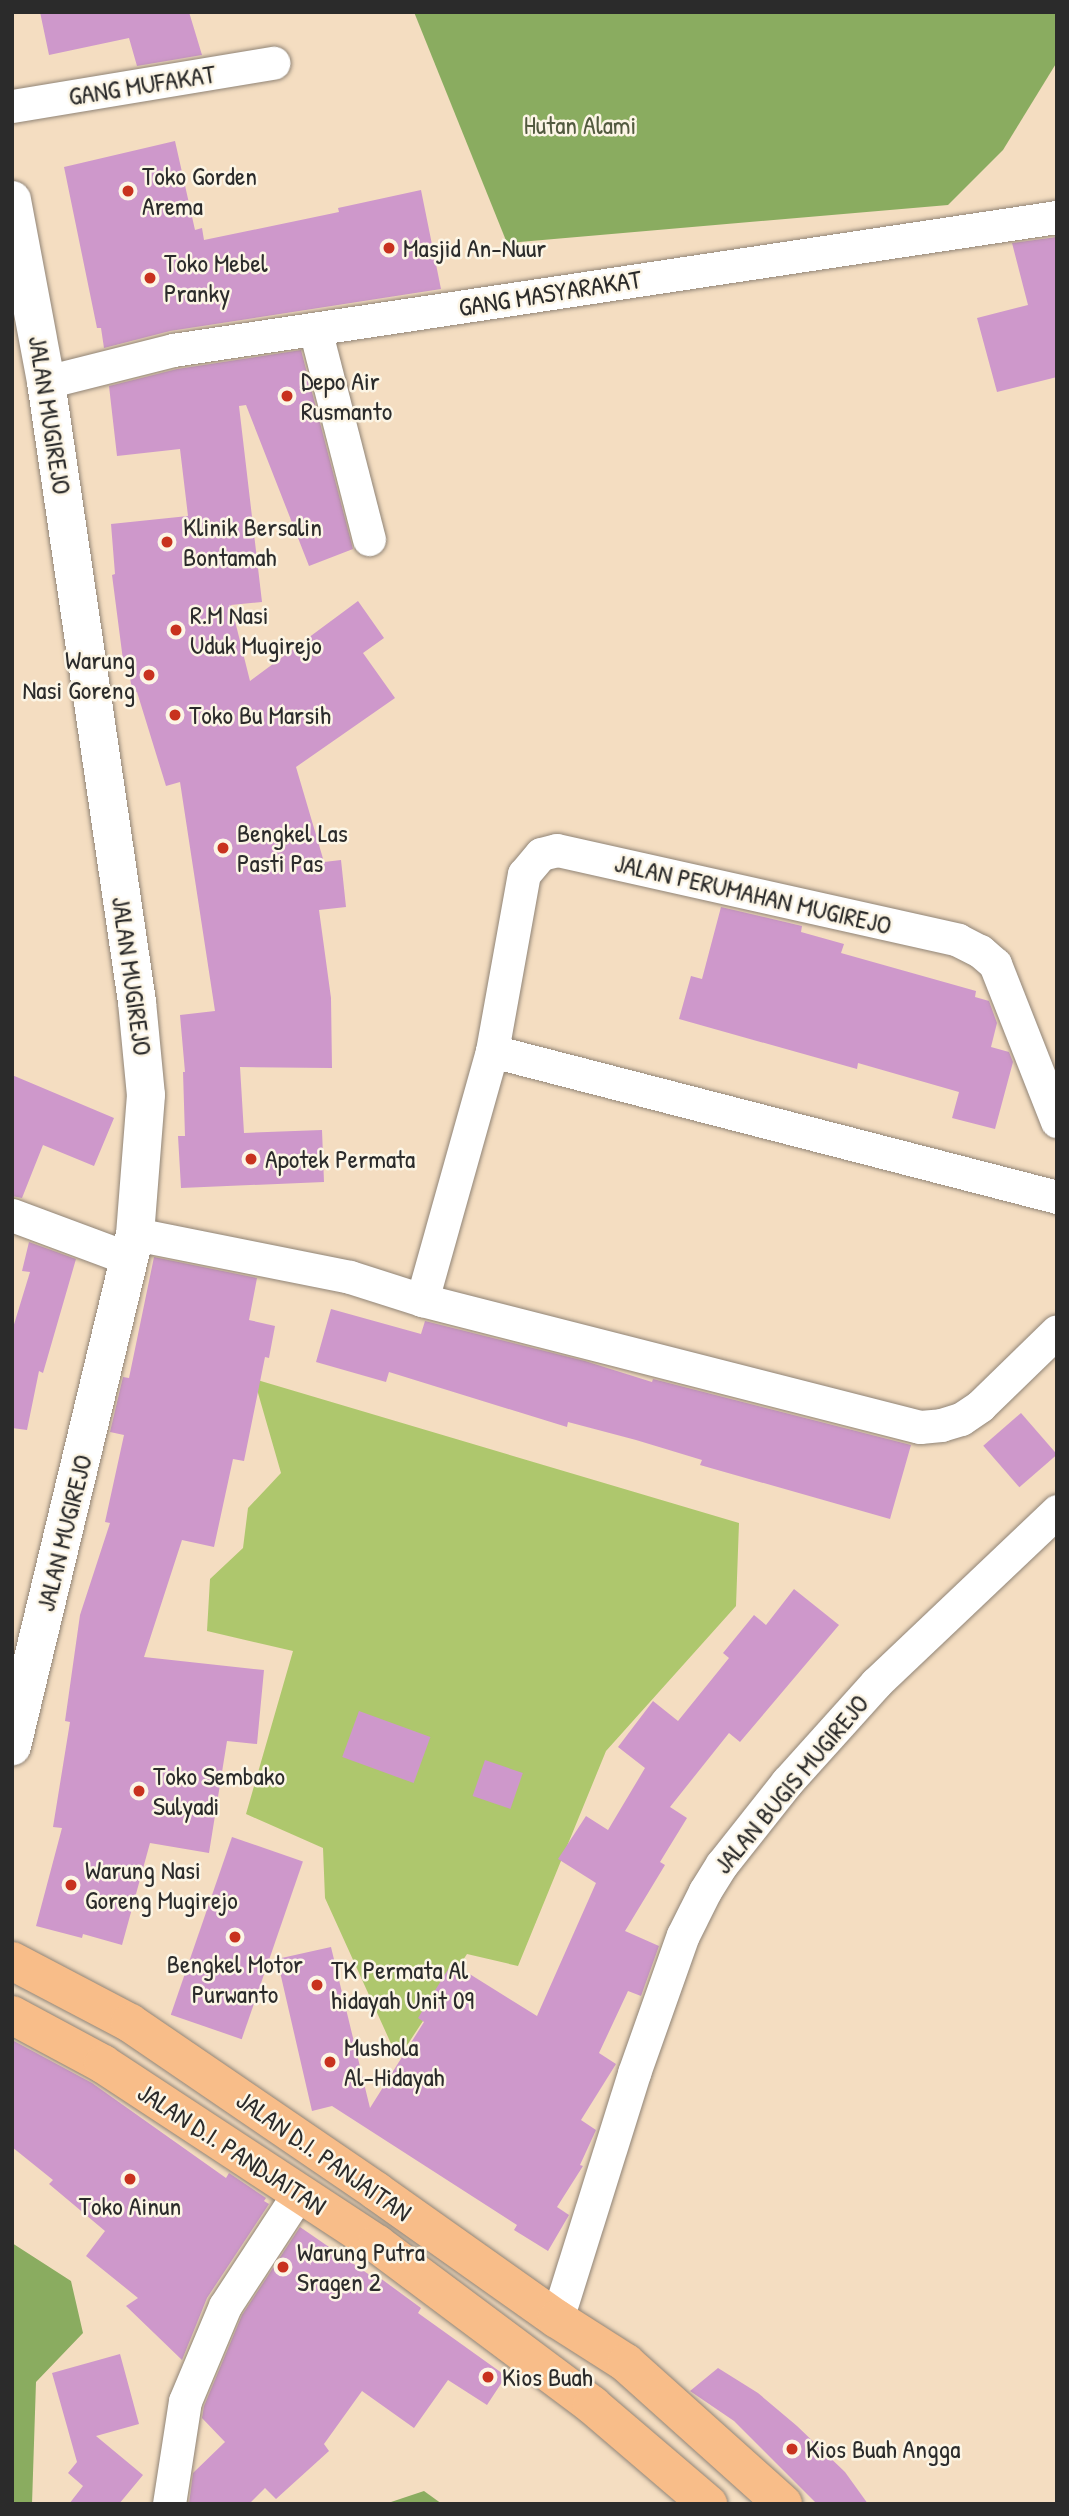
<!DOCTYPE html>
<style>
body{margin:0}
#map{position:relative;width:1069px;height:2516px;overflow:hidden;background:#f4ddc1;font-family:"Patrick Hand",sans-serif}
div>[style]{position:absolute}
[style*='--x']{left:calc(var(--x)*1px);top:calc(var(--y)*1px);width:calc(var(--w)*1px);rotate:calc(var(--a)*1deg)}
.green>*{inset:0;background:#aec76d}
.forest>*{inset:0;background:#8aac60}
.building>*{inset:0;background:#ce98cb;transform-origin:0 0}
.roads{filter:drop-shadow(0 0 2px #908476) drop-shadow(0 0 2px #908476)}
.minor>*{height:33px;margin:-16.5px;padding:0 16.5px;transform-origin:16.5px;border-radius:16.5px;background:#fff}
.tertiary>*{height:38px;margin:-19px;padding:0 19px;transform-origin:19px;border-radius:19px;background:#fff}
.trunk>*{height:38px;margin:-19px;padding:0 19px;transform-origin:19px;border-radius:19px;background:#f8bd89}
.dots>*{width:19px;height:19px;translate:-50% -50%;box-sizing:border-box;border:4px solid #fcf5e5;border-radius:50%}
span{translate:-50% -50%;white-space:nowrap;text-align:center;line-height:1.15;-webkit-text-stroke:5px #fcf5e5;paint-order:stroke}
.street-label{font-size:26px;color:#2b2b2b}
.park-label{font-size:26px;color:#525a3f}
.poi-label{font-size:26px;color:#2b2b2b}
.left{translate:0 -50%;text-align:left}
.right{translate:-100% -50%;text-align:right}
.frame{position:absolute;inset:0;border:14px solid #2b2b2b;pointer-events:none}
</style>
<div id="map">
<div class="green">
<i style="clip-path:polygon(254px 1379px,739px 1523px,736px 1606px,606px 1751px,518px 1966px,467px 1954px,398px 2059px,325px 1898px,323px 1848px,246px 1814px,293px 1651px,207px 1631px,210px 1579px,243px 1548px,248px 1508px,281px 1473px)"></i>
</div>
<div class="forest">
<i style="clip-path:polygon(414px 12px,1057px 12px,1057px 62px,1003px 150px,948px 205px,507px 243px)"></i>
<i style="clip-path:polygon(12px 2243px,71px 2281px,83px 2333px,36px 2382px,32px 2504px,12px 2504px)"></i>
<i style="clip-path:polygon(424px 2491px,442px 2504px,385px 2504px)"></i>
</div>
<div class="building">
<i style="clip-path:polygon(40px 12px,189px 12px,202px 55px,137px 66px,129px 38px,49px 55px)"></i>
<i style="clip-path:polygon(175px 141px,195px 230px,202px 228px,204px 240px,339px 212px,338px 208px,421px 190px,441px 289px,170px 331px,104px 348px,101px 328px,97px 328px,64px 167px)"></i>
<i style="clip-path:polygon(1057px 237px,1057px 377px,997px 392px,977px 318px,1028px 305px,1012px 243px)"></i>
<i style="clip-path:polygon(301px 350px,353px 549px,309px 566px,246px 405px,239px 406px,262px 602px,231px 605px,250px 681px,358px 601px,384px 638px,363px 653px,395px 698px,296px 767px,324px 862px,341px 860px,346px 907px,319px 910px,331px 998px,332px 1068px,240px 1067px,244px 1133px,322px 1130px,324px 1182px,181px 1188px,178px 1136px,185px 1136px,183px 1072px,185px 1072px,180px 1015px,215px 1011px,180px 782px,166px 786px,137px 692px,133px 693px,126px 659px,123px 660px,112px 575px,115px 574px,111px 524px,188px 516px,180px 449px,117px 456px,109px 386px,177px 369px)"></i>
<i style="clip-path:polygon(721px 907px,802px 926px,801px 932px,844px 944px,841px 953px,976px 991px,975px 997px,989px 1001px,997px 1023px,991px 1047px,1009px 1052px,1013px 1062px,995px 1129px,952px 1118px,959px 1092px,858px 1063px,857px 1069px,679px 1019px,691px 976px,702px 979px)"></i>
<i style="clip-path:polygon(12px 1075px,114px 1118px,94px 1166px,43px 1145px,22px 1198px,12px 1196px)"></i>
<i style="clip-path:polygon(29px 1242px,76px 1259px,43px 1373px,39px 1371px,27px 1430px,12px 1428px,12px 1331px,30px 1272px,22px 1271px)"></i>
<i style="clip-path:polygon(154px 1257px,257px 1278px,249px 1320px,275px 1326px,269px 1358px,265px 1357px,244px 1461px,233px 1459px,214px 1547px,182px 1540px,144px 1657px,264px 1670px,257px 1744px,227px 1741px,209px 1853px,150px 1843px,122px 1945px,83px 1934px,82px 1938px,36px 1926px,62px 1828px,53px 1827px,70px 1722px,65px 1721px,80px 1615px,110px 1523px,105px 1522px,124px 1435px,110px 1432px,123px 1377px,129px 1378px)"></i>
<i style="clip-path:polygon(331px 1309px,421px 1334px,425px 1321px,585px 1361px,652px 1382px,653px 1379px,911px 1445px,890px 1519px,700px 1465px,702px 1460px,636px 1440px,568px 1422px,567px 1427px,389px 1372px,386px 1382px,316px 1362px)"></i>
<i style="left:1021px;top:1413px;width:55px;height:50px;rotate:49deg"></i>
<i style="clip-path:polygon(794px 1589px,839px 1625px,740px 1742px,729px 1733px,670px 1807px,687px 1818px,660px 1862px,665px 1865px,625px 1931px,659px 1946px,641px 1996px,628px 1991px,599px 2053px,616px 2064px,581px 2120px,596px 2130px,580px 2165px,583px 2166px,557px 2207px,569px 2215px,548px 2251px,514px 2230px,517px 2225px,332px 2106px,312px 2111px,277px 1959px,331px 1947px,370px 2108px,424px 2022px,418px 2018px,452px 1963px,537px 2016px,596px 1883px,558px 1859px,586px 1816px,608px 1830px,645px 1768px,618px 1747px,653px 1701px,678px 1721px,729px 1658px,723px 1653px,754px 1615px,766px 1625px)"></i>
<i style="left:359px;top:1711px;width:76px;height:49px;rotate:20deg"></i>
<i style="left:485px;top:1760px;width:40px;height:38px;rotate:19deg"></i>
<i style="left:232px;top:1837px;width:75px;height:188px;rotate:19deg"></i>
<i style="clip-path:polygon(12px 2040px,92px 2083px,226px 2178px,229px 2173px,266px 2198px,264px 2201px,269px 2204px,207px 2298px,182px 2360px,126px 2306px,138px 2298px,86px 2256px,105px 2231px,49px 2184px,53px 2180px,12px 2147px)"></i>
<i style="clip-path:polygon(300px 2227px,374px 2278px,376px 2275px,421px 2308px,418px 2313px,506px 2376px,487px 2405px,448px 2380px,414px 2428px,362px 2391px,324px 2444px,329px 2451px,276px 2499px,265px 2488px,249px 2504px,189px 2504px,193px 2473px,225px 2442px,202px 2418px,204px 2406px,242px 2315px)"></i>
<i style="clip-path:polygon(120px 2354px,139px 2424px,96px 2436px,143px 2475px,119px 2504px,69px 2504px,83px 2486px,68px 2473px,77px 2462px,52px 2373px)"></i>
<i style="clip-path:polygon(718px 2368px,758px 2393px,797px 2426px,845px 2472px,868px 2504px,817px 2504px,734px 2421px,690px 2391px)"></i>
</div>
<div class="roads">
<div class="minor">
<i style="--x:12;--y:106;--w:265;--a:-9.4"></i>
<i style="--x:315;--y:329;--w:217;--a:75.6"></i>
<i style="--x:46;--y:382;--w:131;--a:-14.1"></i>
<i style="--x:173;--y:350;--w:894;--a:-8.56"></i>
<i style="--x:492;--y:1051;--w:584;--a:14.49"></i>
<i style="--x:12;--y:1215;--w:126;--a:20.4"></i>
<i style="--x:135;--y:1234;--w:219;--a:11.3"></i>
<i style="--x:350;--y:1277;--w:76;--a:17.7"></i>
<i style="--x:422;--y:1300;--w:514;--a:14.31"></i>
<i style="--x:920;--y:1427;--w:21;--a:-5"></i>
<i style="--x:941;--y:1425;--w:21;--a:-17"></i>
<i style="--x:961;--y:1419;--w:23;--a:-34"></i>
<i style="--x:980;--y:1406;--w:107;--a:-44.2"></i>
<i style="--x:422;--y:1300;--w:259;--a:-74.3"></i>
<i style="--x:492;--y:1051;--w:180;--a:-79.8"></i>
<i style="--x:524;--y:874;--w:26;--a:-50"></i>
<i style="--x:541;--y:854;--w:16;--a:-14"></i>
<i style="--x:557;--y:850;--w:411;--a:12.6"></i>
<i style="--x:958;--y:940;--w:25;--a:27"></i>
<i style="--x:980;--y:951;--w:20;--a:41"></i>
<i style="--x:995;--y:964;--w:169;--a:68.5"></i>
<i style="--x:557;--y:2319;--w:258;--a:-72.6"></i>
<i style="--x:634;--y:2073;--w:146;--a:-70.5"></i>
<i style="--x:683;--y:1935;--w:49;--a:-63.4"></i>
<i style="--x:705;--y:1891;--w:32;--a:-58"></i>
<i style="--x:722;--y:1864;--w:105;--a:-51.6"></i>
<i style="--x:787;--y:1782;--w:133;--a:-48"></i>
<i style="--x:876;--y:1683;--w:250;--a:-43.5"></i>
<i style="--x:169;--y:2504;--w:104;--a:-81.2"></i>
<i style="--x:185;--y:2401;--w:103;--a:-67.2"></i>
<i style="--x:225;--y:2306;--w:135;--a:-56.8"></i>
</div>
<div class="tertiary">
<i style="--x:12;--y:200;--w:185;--a:79.4"></i>
<i style="--x:46;--y:382;--w:627;--a:81.65"></i>
<i style="--x:137;--y:1002;--w:93;--a:84.5"></i>
<i style="--x:146;--y:1095;--w:139;--a:94.5"></i>
<i style="--x:135;--y:1234;--w:527;--a:103.51"></i>
</div>
<div class="trunk">
<i style="--x:12;--y:1961;--w:133;--a:27.7"></i>
<i style="--x:130;--y:2023;--w:298;--a:34.3"></i>
<i style="--x:376;--y:2191;--w:222;--a:35.3"></i>
<i style="--x:557;--y:2319;--w:82;--a:32.5"></i>
<i style="--x:626;--y:2363;--w:211;--a:41.9"></i>
<i style="--x:12;--y:2015;--w:103;--a:28.3"></i>
<i style="--x:103;--y:2064;--w:328;--a:33.3"></i>
<i style="--x:377;--y:2244;--w:269;--a:36.8"></i>
<i style="--x:592;--y:2405;--w:153;--a:40.5"></i>
</div>
</div>
<div class="dots">
<i style="left:128px;top:191px;background:#c8321e"></i>
<i style="left:389px;top:248px;background:#c8321e"></i>
<i style="left:150px;top:278px;background:#c8321e"></i>
<i style="left:287px;top:396px;background:#c8321e"></i>
<i style="left:167px;top:542px;background:#c8321e"></i>
<i style="left:176px;top:630px;background:#c8321e"></i>
<i style="left:149px;top:675px;background:#c8321e"></i>
<i style="left:175px;top:715px;background:#c8321e"></i>
<i style="left:223px;top:848px;background:#c8321e"></i>
<i style="left:251px;top:1159px;background:#c8321e"></i>
<i style="left:139px;top:1791px;background:#c8321e"></i>
<i style="left:71px;top:1885px;background:#c8321e"></i>
<i style="left:235px;top:1937px;background:#c8321e"></i>
<i style="left:317px;top:1985px;background:#c8321e"></i>
<i style="left:330px;top:2062px;background:#c8321e"></i>
<i style="left:130px;top:2179px;background:#c8321e"></i>
<i style="left:283px;top:2267px;background:#c8321e"></i>
<i style="left:488px;top:2377px;background:#c8321e"></i>
<i style="left:792px;top:2449px;background:#c8321e"></i>
</div>
<div class="street-label">
<span style="left:142px;top:85px;rotate:-9deg">GANG MUFAKAT</span>
<span style="left:550px;top:293px;rotate:-9deg">GANG MASYARAKAT</span>
<span style="left:50px;top:415px;rotate:81deg">JALAN MUGIREJO</span>
<span style="left:753px;top:894px;rotate:13deg">JALAN PERUMAHAN MUGIREJO</span>
<span style="left:132px;top:976px;rotate:82deg">JALAN MUGIREJO</span>
<span style="left:64px;top:1533px;rotate:-76deg">JALAN MUGIREJO</span>
<span style="left:791px;top:1784px;rotate:-50deg">JALAN BUGIS MUGIREJO</span>
<span style="left:232px;top:2149px;rotate:33deg">JALAN D.I. PANDJAITAN</span>
<span style="left:324px;top:2156px;rotate:35deg">JALAN D.I. PANJAITAN</span>
</div>
<div class="park-label">
<span style="left:580px;top:125px">Hutan Alami</span>
</div>
<div class="poi-label">
<span class="left" style="left:142px;top:191px">Toko Gorden<br>Arema</span>
<span class="left" style="left:403px;top:248px">Masjid An-Nuur</span>
<span class="left" style="left:164px;top:278px">Toko Mebel<br>Pranky</span>
<span class="left" style="left:301px;top:396px">Depo Air<br>Rusmanto</span>
<span class="left" style="left:183px;top:542px">Klinik Bersalin<br>Bontamah</span>
<span class="left" style="left:190px;top:630px">R.M Nasi<br>Uduk Mugirejo</span>
<span class="right" style="left:135px;top:675px">Warung<br>Nasi Goreng</span>
<span class="left" style="left:189px;top:715px">Toko Bu Marsih</span>
<span class="left" style="left:237px;top:848px">Bengkel Las<br>Pasti Pas</span>
<span class="left" style="left:265px;top:1159px">Apotek Permata</span>
<span class="left" style="left:153px;top:1791px">Toko Sembako<br>Sulyadi</span>
<span class="left" style="left:85px;top:1885px">Warung Nasi<br>Goreng Mugirejo</span>
<span style="left:235px;top:1979px">Bengkel Motor<br>Purwanto</span>
<span class="left" style="left:331px;top:1985px">TK Permata Al<br>hidayah Unit 09</span>
<span class="left" style="left:344px;top:2062px">Mushola<br>Al-Hidayah</span>
<span style="left:130px;top:2206px">Toko Ainun</span>
<span class="left" style="left:297px;top:2267px">Warung Putra<br>Sragen 2</span>
<span class="left" style="left:502px;top:2377px">Kios Buah</span>
<span class="left" style="left:806px;top:2449px">Kios Buah Angga</span>
</div>
<div class="frame"></div>
</div>
